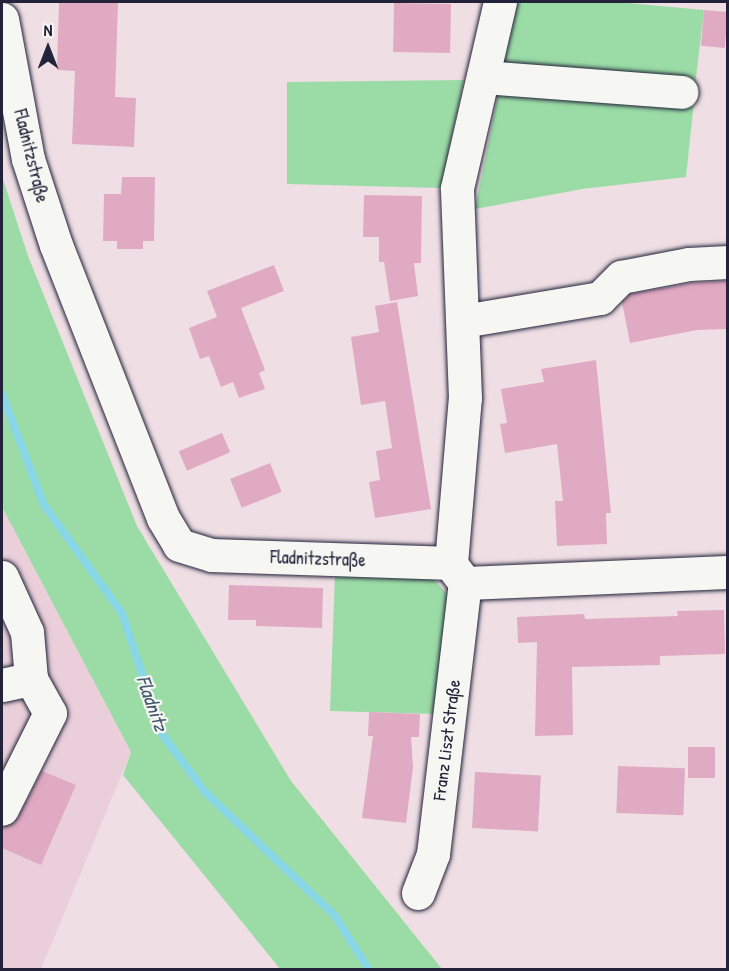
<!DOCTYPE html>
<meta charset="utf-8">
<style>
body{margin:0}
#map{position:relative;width:729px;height:971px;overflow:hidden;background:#efdfe4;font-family:"Patrick Hand",sans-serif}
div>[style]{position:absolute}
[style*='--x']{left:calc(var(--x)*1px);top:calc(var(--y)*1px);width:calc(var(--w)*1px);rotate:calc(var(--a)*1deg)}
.built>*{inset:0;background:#eacfda}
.green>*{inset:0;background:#9bdca6}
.stream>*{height:8px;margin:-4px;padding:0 4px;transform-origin:4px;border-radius:4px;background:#88d6e6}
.building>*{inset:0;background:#e0aac2;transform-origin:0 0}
.roads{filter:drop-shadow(0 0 2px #22223b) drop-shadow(0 0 2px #22223b)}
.minor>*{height:33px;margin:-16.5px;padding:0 16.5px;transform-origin:16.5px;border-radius:16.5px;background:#f6f6f2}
span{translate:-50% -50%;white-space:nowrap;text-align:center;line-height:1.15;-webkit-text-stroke:4.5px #f6f6f2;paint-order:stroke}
.street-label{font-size:18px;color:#22223b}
.water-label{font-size:20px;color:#41586e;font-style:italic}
.frame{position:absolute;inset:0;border:3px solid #22223b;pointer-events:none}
.north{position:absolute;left:18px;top:18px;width:60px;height:60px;-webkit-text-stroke:4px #f6f6f2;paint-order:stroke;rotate:0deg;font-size:16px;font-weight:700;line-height:24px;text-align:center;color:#22223b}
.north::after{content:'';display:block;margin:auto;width:21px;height:27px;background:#22223b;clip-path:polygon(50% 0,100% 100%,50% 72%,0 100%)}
</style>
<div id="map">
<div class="built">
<i style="clip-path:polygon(2px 507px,131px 752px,41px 969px,2px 969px)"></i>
</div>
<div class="green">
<i style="clip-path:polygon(518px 2px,617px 2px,704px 10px,695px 86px,508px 68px,505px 60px)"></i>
<i style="clip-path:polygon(464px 80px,441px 188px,287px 184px,287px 82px)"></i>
<i style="clip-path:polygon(511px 87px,694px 102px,686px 177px,582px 189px,475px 209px,498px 95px)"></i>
<i style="clip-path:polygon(2px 176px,28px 256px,137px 526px,291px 781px,442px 969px,280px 969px,123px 775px,131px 752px,2px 507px)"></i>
<i style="clip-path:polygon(335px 574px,431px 576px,448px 595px,436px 714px,330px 711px)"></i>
</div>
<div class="stream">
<i style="--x:2;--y:394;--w:119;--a:69.3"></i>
<i style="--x:44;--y:505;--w:133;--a:54.2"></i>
<i style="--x:122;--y:613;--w:127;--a:71.7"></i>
<i style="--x:162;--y:734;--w:72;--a:53.4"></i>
<i style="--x:205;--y:792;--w:180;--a:43.6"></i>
<i style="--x:335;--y:916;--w:64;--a:57.8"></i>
</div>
<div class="building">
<i style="clip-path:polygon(59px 2px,118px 2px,115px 97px,136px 98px,134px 147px,72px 144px,75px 71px,57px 70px)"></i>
<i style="left:394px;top:3px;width:57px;height:49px;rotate:1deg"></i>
<i style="left:704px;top:10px;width:24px;height:36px;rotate:5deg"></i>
<i style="clip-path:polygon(122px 177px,155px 177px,154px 241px,143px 241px,143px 249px,117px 249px,117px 241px,103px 241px,104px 194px,121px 194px)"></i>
<i style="clip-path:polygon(364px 195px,422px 196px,421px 263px,414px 263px,418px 296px,390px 301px,384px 262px,379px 262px,379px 237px,363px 237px)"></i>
<i style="clip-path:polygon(274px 265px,284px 291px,241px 308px,265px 370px,259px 373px,265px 389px,239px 398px,233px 382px,221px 387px,209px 356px,200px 359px,189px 328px,217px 317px,207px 291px)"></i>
<i style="clip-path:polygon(728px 281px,728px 329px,697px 330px,630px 343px,622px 302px,630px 294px,691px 283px)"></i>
<i style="clip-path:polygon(397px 302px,431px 509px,375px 518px,369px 482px,380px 480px,376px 451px,392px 448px,385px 401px,361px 405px,351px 337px,379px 332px,375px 306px)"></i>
<i style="clip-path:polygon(596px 360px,611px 513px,606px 513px,607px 544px,557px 546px,555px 501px,563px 501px,557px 444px,505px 453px,500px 424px,507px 423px,501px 389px,544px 382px,541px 369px)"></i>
<i style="left:222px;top:433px;width:21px;height:47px;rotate:67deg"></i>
<i style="left:270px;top:463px;width:31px;height:43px;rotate:68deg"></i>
<i style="clip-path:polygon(229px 585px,323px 588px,322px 628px,256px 626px,256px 620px,228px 620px)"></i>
<i style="clip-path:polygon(724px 610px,725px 654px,660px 656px,660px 665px,572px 667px,573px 735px,535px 736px,537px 642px,518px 643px,517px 617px,584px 614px,585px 619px,678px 616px,677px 611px)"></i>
<i style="clip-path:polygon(369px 712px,420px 714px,419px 737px,411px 737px,413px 767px,406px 823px,362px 818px,373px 736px,368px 736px)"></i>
<i style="left:688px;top:747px;width:27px;height:31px"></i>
<i style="left:618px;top:766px;width:67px;height:47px;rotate:2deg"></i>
<i style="clip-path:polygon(42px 771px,76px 785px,41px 865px,2px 848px,2px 827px,18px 818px)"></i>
<i style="left:475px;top:772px;width:66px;height:56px;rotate:3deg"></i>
</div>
<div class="roads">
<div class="minor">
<i style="--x:2;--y:19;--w:142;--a:79.5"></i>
<i style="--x:28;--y:159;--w:90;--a:72"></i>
<i style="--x:56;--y:245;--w:293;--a:68.6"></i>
<i style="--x:163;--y:518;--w:31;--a:59"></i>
<i style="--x:179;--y:545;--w:34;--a:17"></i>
<i style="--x:212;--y:555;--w:239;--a:1.9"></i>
<i style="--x:451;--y:563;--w:166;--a:-85.2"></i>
<i style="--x:465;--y:398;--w:210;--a:-92.2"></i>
<i style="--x:457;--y:188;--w:191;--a:-77"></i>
<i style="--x:483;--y:77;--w:199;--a:4.3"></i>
<i style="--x:463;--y:321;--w:139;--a:-9.5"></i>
<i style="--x:600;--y:298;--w:30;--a:-45"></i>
<i style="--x:621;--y:277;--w:69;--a:-10.8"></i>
<i style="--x:689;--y:264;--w:39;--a:-3"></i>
<i style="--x:453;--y:567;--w:20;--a:53"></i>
<i style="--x:465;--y:583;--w:263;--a:-2.4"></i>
<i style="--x:2;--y:577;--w:60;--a:65.6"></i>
<i style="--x:27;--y:632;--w:47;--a:85.1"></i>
<i style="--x:31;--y:679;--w:39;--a:61"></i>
<i style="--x:50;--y:713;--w:107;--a:116.6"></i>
<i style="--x:2;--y:685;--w:30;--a:-12"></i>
<i style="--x:418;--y:893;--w:42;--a:-69"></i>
<i style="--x:433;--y:854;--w:273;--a:-83.3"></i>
</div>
</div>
<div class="street-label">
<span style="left:31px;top:156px;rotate:76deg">Fladnitzstraße</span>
<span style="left:318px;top:559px;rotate:2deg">Fladnitzstraße</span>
<span style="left:447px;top:740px;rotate:-83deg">Franz Liszt Straße</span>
</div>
<div class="water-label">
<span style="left:153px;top:703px;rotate:70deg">Fladnitz</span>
</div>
<div class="frame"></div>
<div class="north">N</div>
</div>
